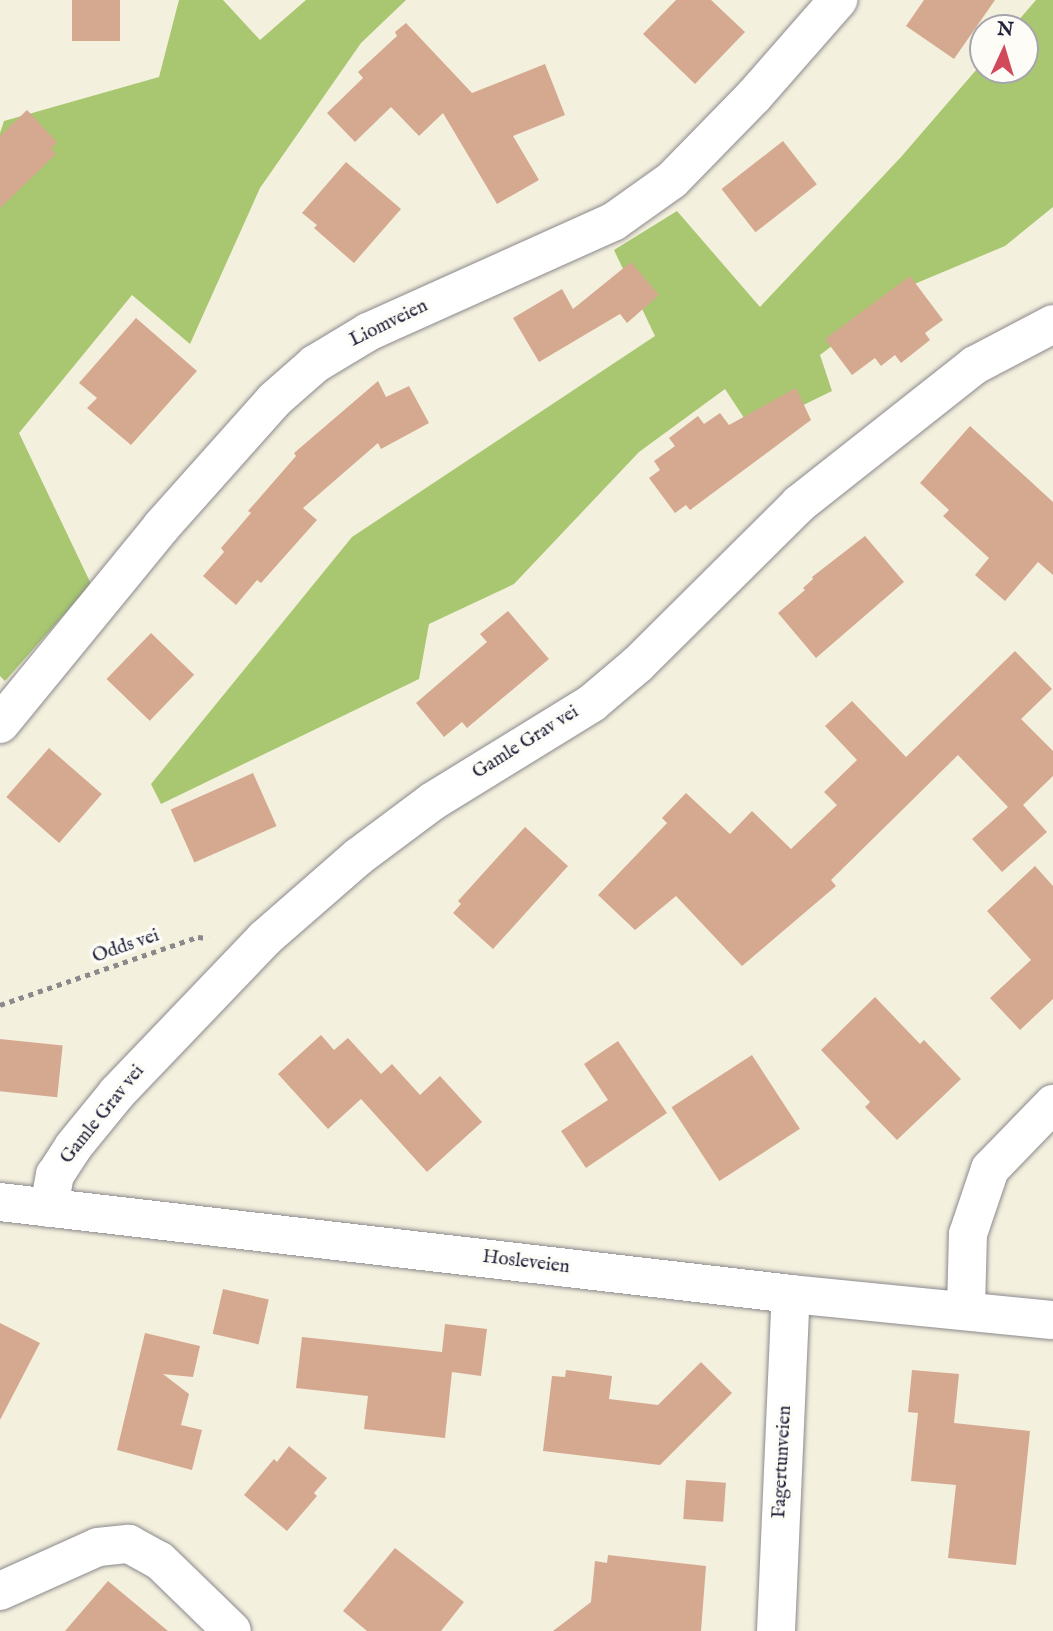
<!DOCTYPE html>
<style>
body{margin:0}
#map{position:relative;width:1053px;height:1631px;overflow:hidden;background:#f4f0de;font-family:"IM FELL English",serif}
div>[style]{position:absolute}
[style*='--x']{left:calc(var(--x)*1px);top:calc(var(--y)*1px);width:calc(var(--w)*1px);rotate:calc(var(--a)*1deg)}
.green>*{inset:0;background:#a8c770}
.building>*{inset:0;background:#d5a990;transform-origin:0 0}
.path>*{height:4.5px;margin-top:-2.25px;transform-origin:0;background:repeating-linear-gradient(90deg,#8b898c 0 5px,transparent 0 10px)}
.roads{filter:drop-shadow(0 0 2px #8b898c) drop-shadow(0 0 2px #8b898c)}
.minor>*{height:38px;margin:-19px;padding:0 19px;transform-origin:19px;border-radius:19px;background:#fff}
.major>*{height:38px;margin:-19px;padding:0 19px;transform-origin:19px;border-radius:19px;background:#fff}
span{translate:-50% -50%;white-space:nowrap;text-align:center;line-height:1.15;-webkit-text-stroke:7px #fdfcf7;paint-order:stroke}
.street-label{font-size:19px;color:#22223b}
.north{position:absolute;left:969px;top:14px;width:70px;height:70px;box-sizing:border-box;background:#fdfcf7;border:2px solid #a5a5ac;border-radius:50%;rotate:4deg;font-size:19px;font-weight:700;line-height:28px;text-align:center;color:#22223b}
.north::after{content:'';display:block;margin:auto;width:24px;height:32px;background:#d1495b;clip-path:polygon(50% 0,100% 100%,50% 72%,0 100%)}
</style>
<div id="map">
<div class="green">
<i style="clip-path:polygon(179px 0,223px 0,260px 40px,306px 0,406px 0,361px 43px,260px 188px,190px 344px,132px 295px,19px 433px,91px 584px,5px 681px,0 676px,0 133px,4px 121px,159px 77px)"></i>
<i style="clip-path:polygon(1036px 0,1053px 0,1053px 207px,1005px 246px,912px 285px,820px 355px,832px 391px,752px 430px,725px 389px,639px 452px,514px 584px,429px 624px,419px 679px,161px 804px,151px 784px,352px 537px,655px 336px,614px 250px,677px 211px,760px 307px,901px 157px,983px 62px,983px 70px,1025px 70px,1025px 28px,1012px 28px)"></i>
</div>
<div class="building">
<i style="left:72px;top:0;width:48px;height:41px"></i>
<i style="clip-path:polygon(676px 0,711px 0,745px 32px,695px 84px,643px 34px)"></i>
<i style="clip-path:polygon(924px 0,995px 0,954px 59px,906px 26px)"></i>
<i style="clip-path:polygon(406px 23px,472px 93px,545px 64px,565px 115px,513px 136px,539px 180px,497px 204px,443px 113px,419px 136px,391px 107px,355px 142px,327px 113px,363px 78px,358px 72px,397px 36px,395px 32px)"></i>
<i style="clip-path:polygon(27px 110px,57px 142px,51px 149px,56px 154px,0 208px,0 136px)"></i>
<i style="left:783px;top:141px;width:55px;height:78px;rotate:52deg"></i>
<i style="clip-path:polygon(346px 162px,401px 209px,354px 263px,314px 228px,317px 225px,302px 213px)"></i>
<i style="clip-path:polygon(631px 262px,659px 295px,627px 323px,620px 314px,539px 362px,513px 318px,562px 289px,573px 309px)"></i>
<i style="clip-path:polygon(910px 276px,943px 320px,925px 333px,930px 340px,901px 363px,895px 355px,881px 366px,875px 358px,852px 375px,825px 339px)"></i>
<i style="clip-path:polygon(136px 318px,197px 371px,131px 445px,87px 408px,97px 398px,79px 383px)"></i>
<i style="clip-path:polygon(378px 381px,386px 397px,409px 386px,429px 423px,381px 449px,378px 443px,303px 508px,317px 520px,261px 583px,257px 580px,236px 605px,203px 576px,224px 552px,221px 548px,251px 513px,248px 511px,296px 456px,294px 453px)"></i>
<i style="clip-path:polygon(796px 388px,811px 420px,690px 510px,686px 505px,675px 513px,649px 478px,660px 470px,654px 461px,675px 446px,669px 438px,698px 416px,704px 424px,720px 413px,729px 425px)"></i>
<i style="clip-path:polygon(970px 426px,1053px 502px,1053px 575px,1038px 562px,1005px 601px,975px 575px,989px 558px,943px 516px,949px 510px,920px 483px)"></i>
<i style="clip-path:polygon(865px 536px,904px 582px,816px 658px,778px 613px,805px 590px,803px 588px,813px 579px,812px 577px)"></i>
<i style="clip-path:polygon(508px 611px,549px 659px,467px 728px,462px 722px,444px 737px,416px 703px,487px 642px,480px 634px)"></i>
<i style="left:151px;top:633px;width:60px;height:64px;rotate:44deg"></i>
<i style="clip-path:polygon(1015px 651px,1052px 689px,1021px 719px,1053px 751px,1053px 776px,1023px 805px,1047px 832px,1002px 872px,972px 839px,1008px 807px,958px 755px,831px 880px,836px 886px,742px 966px,676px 896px,635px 930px,598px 895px,667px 823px,662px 818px,686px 793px,730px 834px,752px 811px,791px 849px,837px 805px,824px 792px,857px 760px,825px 726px,852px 701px,906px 757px)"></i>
<i style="left:49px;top:748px;width:70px;height:65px;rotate:41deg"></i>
<i style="left:253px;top:773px;width:58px;height:90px;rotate:66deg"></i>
<i style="clip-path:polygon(525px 827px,568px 866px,493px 949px,453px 913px,461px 904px,458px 901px)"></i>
<i style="clip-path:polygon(1035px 866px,1053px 886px,1053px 999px,1020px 1030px,990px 998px,1031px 960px,987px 911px)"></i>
<i style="clip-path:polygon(875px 997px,920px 1044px,924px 1040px,961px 1079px,897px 1140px,865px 1107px,870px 1102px,821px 1050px)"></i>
<i style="clip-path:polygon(321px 1035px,334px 1050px,348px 1038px,381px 1074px,392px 1064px,420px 1095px,440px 1076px,482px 1122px,427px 1172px,361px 1099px,328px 1129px,278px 1074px)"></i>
<i style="left:0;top:1039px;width:63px;height:52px;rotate:6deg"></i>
<i style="clip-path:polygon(618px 1041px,667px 1113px,586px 1168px,561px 1131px,608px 1100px,584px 1064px)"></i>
<i style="left:752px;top:1055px;width:88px;height:96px;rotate:57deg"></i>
<i style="left:223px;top:1289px;width:47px;height:46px;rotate:13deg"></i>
<i style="clip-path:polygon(0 1323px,40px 1343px,0 1420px)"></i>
<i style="clip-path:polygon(445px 1324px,487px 1329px,481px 1376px,452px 1372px,445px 1438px,364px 1429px,368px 1396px,296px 1388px,302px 1337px,442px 1352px)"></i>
<i style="clip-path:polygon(145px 1333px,200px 1346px,193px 1377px,163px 1374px,189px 1394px,181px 1425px,202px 1430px,192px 1470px,117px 1450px)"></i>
<i style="clip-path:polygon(701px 1362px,732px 1393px,660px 1465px,543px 1451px,552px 1376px,565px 1377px,566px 1370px,612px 1376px,609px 1399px,658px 1405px)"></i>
<i style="clip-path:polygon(912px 1370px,959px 1374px,954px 1423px,1030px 1431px,1016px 1565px,948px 1558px,956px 1485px,911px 1481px,918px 1413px,908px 1412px)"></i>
<i style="clip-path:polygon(289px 1446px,327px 1478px,314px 1493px,317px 1496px,287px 1531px,244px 1495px,274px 1459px,277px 1462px)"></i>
<i style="left:686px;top:1480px;width:40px;height:39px;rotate:4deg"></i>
<i style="clip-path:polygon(395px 1548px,464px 1602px,441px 1631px,367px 1631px,343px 1611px)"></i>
<i style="clip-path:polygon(608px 1555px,706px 1566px,701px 1631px,553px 1631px,591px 1602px,595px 1561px,607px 1563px)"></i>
<i style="clip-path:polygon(108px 1581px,168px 1631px,65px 1631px)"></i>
</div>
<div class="path">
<i style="--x:0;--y:1005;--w:209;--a:-19"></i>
<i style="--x:198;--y:937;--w:10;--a:6"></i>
</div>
<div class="roads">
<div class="minor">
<i style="--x:0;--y:724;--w:254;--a:-50.7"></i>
<i style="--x:161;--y:527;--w:170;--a:-48.3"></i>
<i style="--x:274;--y:400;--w:55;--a:-41.3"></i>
<i style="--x:315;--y:364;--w:62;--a:-31.1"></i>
<i style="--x:368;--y:332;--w:269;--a:-24.2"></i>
<i style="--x:613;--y:222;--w:72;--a:-35.4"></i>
<i style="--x:672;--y:180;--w:117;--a:-45.7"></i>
<i style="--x:754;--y:96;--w:128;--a:-48.8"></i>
<i style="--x:49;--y:1208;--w:34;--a:-80"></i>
<i style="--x:55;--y:1175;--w:33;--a:-57"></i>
<i style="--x:73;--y:1147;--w:70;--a:-50.8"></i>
<i style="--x:117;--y:1093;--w:213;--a:-46.3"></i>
<i style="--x:264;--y:939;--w:125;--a:-41.1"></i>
<i style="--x:358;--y:857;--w:94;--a:-36.7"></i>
<i style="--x:433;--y:801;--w:187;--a:-31.6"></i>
<i style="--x:592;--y:703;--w:60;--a:-40.3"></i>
<i style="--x:638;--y:664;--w:227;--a:-44.8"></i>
<i style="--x:799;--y:504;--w:224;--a:-38.3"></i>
<i style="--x:975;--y:365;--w:88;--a:-27.7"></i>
<i style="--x:966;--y:1309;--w:75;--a:-88.5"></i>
<i style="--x:968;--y:1234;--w:69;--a:-71.3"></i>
<i style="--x:990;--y:1169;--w:91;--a:-45.9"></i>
<i style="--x:0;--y:1591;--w:107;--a:-24.2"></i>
<i style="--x:98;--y:1547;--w:31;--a:-6"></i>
<i style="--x:129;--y:1544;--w:35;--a:29"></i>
<i style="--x:160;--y:1561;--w:100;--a:44.2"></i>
<i style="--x:776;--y:1631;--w:337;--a:-87.5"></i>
</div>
<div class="major">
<i style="--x:0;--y:1202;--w:796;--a:6.63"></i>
<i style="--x:791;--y:1294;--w:263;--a:5.7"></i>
</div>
</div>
<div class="street-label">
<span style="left:389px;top:324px;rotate:-26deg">Liomveien</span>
<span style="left:526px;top:743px;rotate:-32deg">Gamle Grav vei</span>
<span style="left:126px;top:947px;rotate:-19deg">Odds vei</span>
<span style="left:103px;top:1115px;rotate:-51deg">Gamle Grav vei</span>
<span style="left:526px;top:1263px;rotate:7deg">Hosleveien</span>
<span style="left:783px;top:1462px;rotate:-87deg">Fagertunveien</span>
</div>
<div class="north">N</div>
</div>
